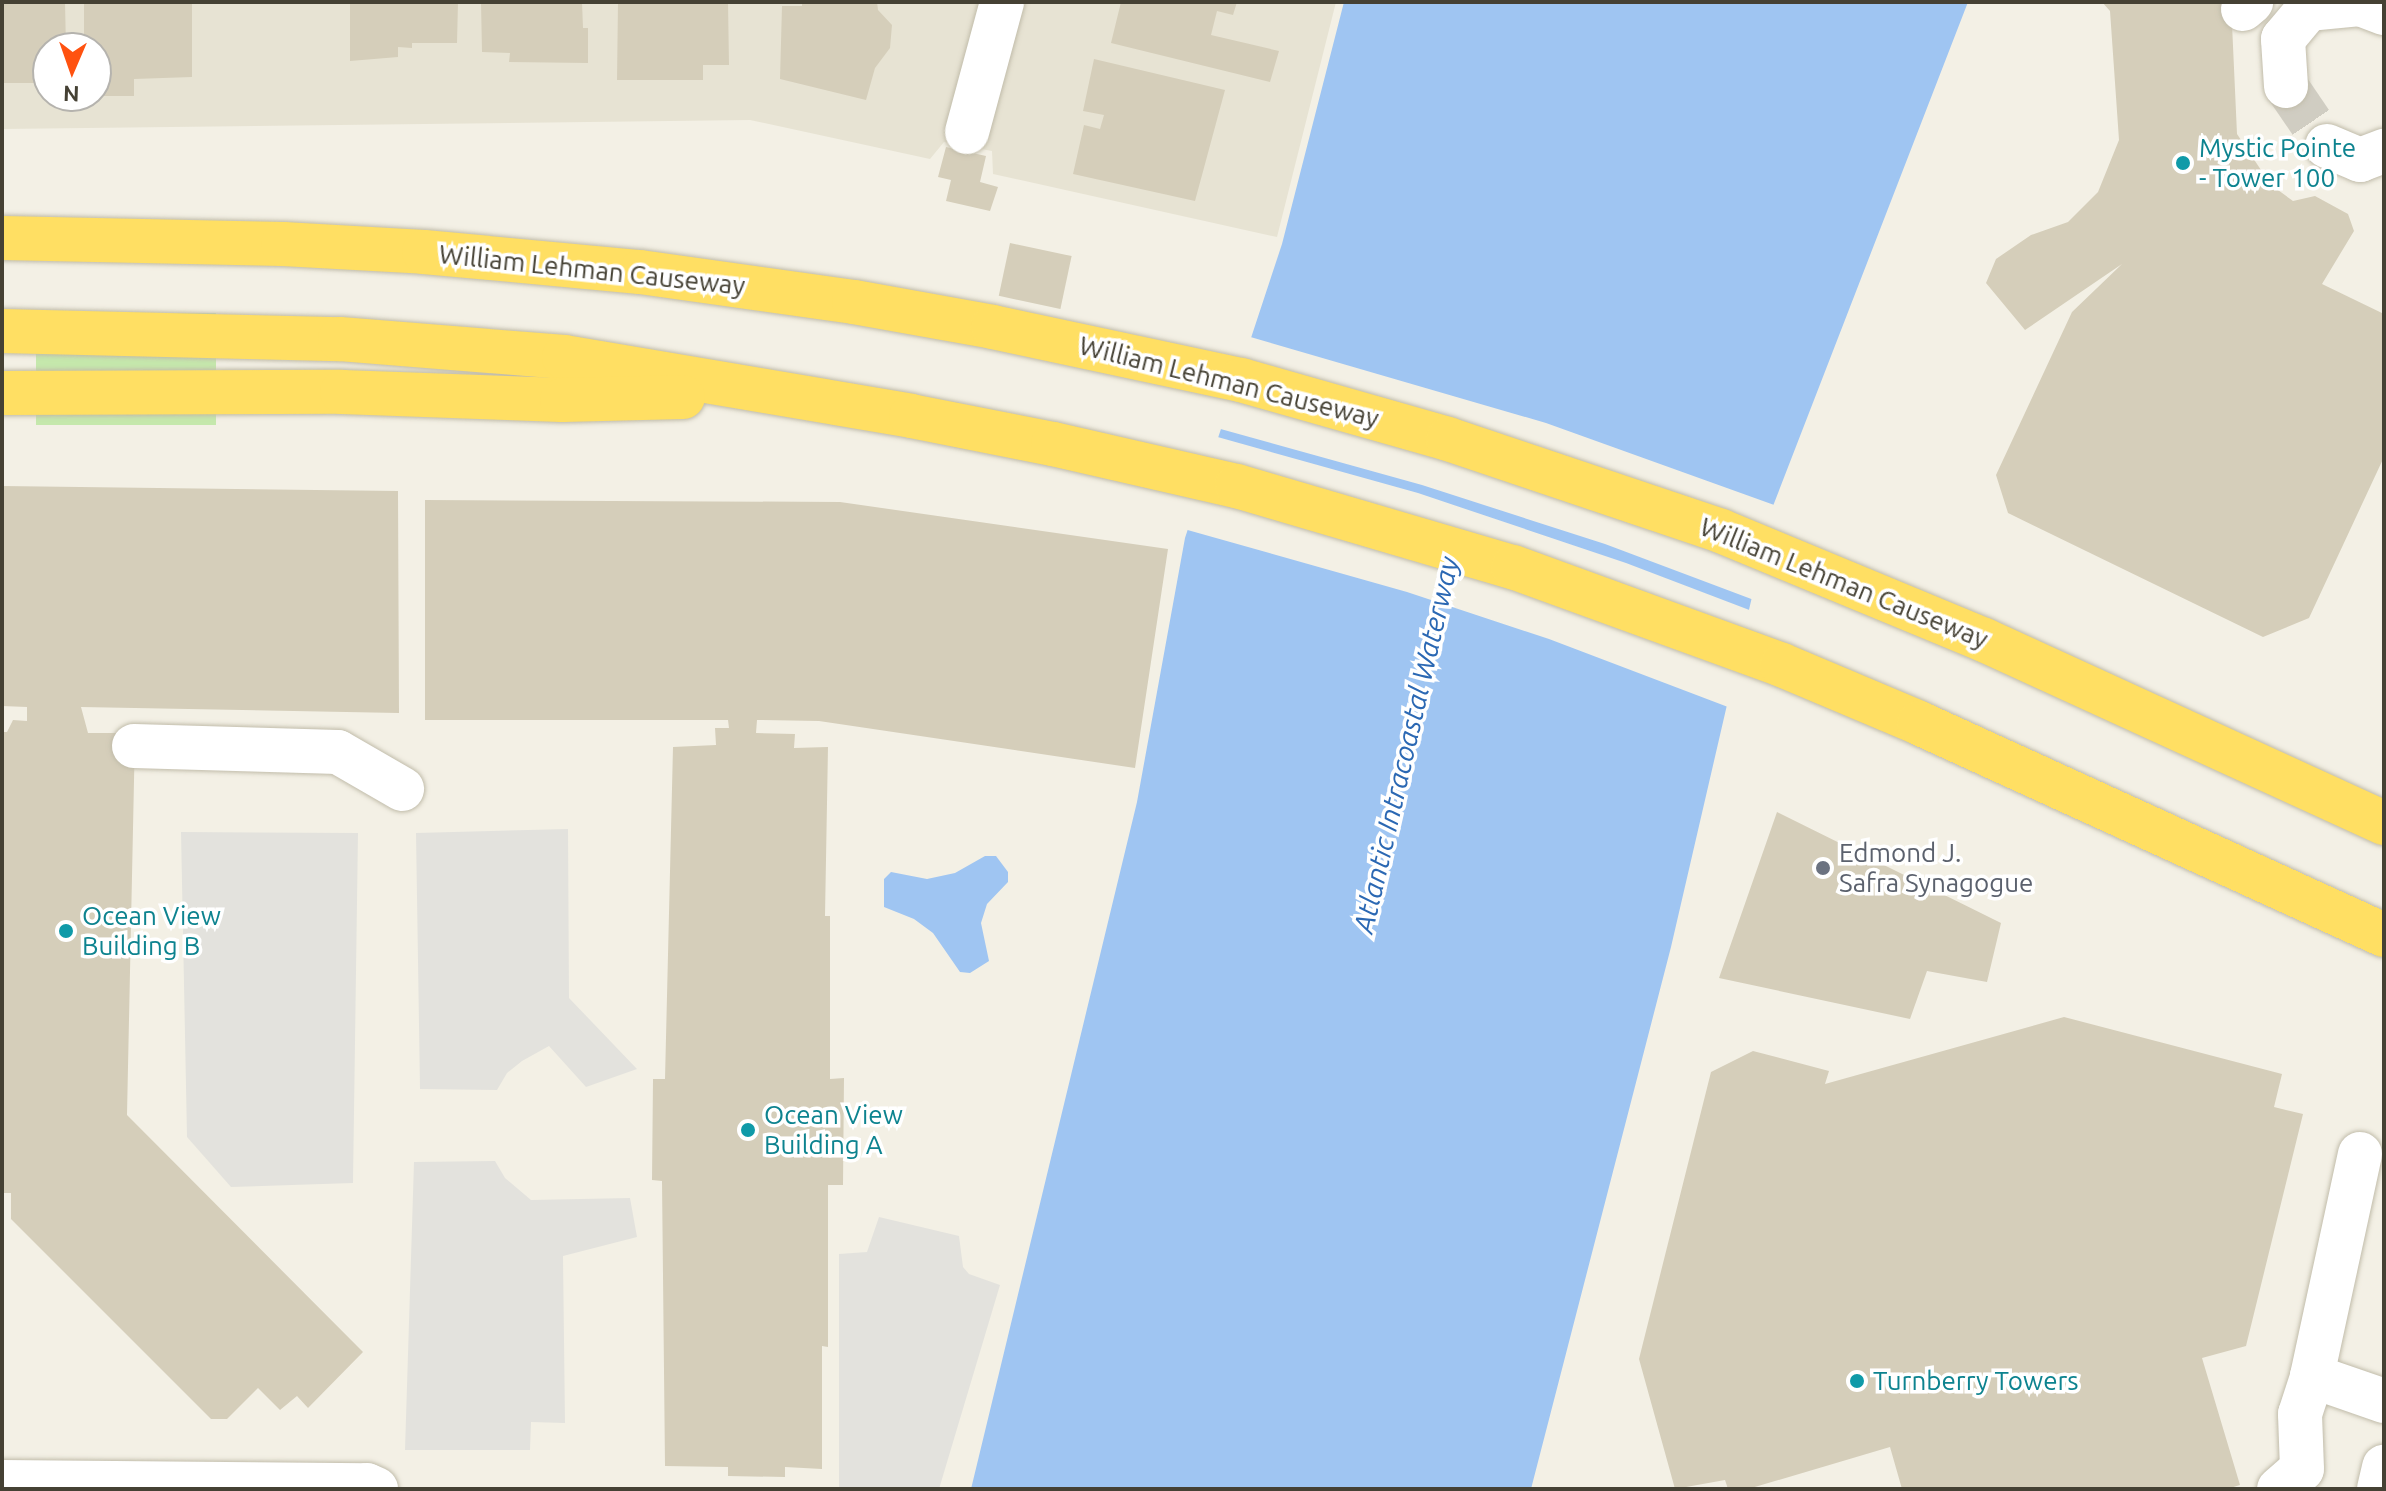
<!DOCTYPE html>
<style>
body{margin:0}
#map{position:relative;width:2386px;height:1491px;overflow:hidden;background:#f3f0e5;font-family:Ubuntu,sans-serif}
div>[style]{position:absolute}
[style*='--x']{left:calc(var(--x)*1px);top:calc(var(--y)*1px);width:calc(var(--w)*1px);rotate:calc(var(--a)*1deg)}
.residential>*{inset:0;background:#e7e3d3}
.green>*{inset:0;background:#c5e8ac;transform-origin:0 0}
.parking>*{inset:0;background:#e3e2dd}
.water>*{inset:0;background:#9fc5f2}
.pier>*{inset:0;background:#f3f0e5}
.building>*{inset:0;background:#d5ceba;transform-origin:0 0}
.minor-tunnel>*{height:44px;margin-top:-22px;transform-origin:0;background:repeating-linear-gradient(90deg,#d0cdc2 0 44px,transparent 0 66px)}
.roads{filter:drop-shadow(0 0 2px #c1bcaa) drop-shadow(0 0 2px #c1bcaa)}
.minor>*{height:44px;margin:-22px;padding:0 22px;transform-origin:22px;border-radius:22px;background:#fff}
.highway>*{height:44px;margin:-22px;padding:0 22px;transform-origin:22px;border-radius:22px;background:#ffdf63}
.dots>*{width:22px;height:22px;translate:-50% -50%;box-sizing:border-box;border:4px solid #fff;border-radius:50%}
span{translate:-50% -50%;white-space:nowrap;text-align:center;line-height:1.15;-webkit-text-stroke:7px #fff;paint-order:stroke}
.culture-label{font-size:26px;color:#0d838f}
.left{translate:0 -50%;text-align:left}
.street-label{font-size:26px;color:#454134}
.worship-label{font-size:26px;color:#5b616d}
.water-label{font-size:28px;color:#2b68b3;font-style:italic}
.frame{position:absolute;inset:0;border:4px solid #454134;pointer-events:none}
.north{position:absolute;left:32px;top:32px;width:80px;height:80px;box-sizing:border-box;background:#fff;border:2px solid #b5b3ae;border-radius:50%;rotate:182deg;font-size:22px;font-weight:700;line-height:32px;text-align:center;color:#454134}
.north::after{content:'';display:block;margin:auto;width:28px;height:36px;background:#ff5210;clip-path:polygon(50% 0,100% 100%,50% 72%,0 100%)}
</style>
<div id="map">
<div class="residential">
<i style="clip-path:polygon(evenodd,2px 2px,1336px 2px,1277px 237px,993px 174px,992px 151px,944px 142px,930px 159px,750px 120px,2px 129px,2px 2px,48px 48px,96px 48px,96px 96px,48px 96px,48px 48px)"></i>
</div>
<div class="green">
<i style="left:36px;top:313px;width:180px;height:112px"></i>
</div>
<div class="parking">
<i style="clip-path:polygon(568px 829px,569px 998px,637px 1069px,586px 1087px,549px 1046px,522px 1061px,507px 1073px,497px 1090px,420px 1089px,416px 833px)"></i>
<i style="clip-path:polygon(181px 832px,358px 833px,353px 1183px,231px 1187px,187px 1137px)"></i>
<i style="clip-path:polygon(495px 1161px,505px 1178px,531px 1200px,630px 1198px,637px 1237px,563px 1256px,565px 1423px,531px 1422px,530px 1450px,405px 1450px,414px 1162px)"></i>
<i style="clip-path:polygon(879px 1217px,959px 1236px,963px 1267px,969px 1274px,1000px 1285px,939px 1489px,839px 1489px,839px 1254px,867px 1252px)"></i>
</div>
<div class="water">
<i style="clip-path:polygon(1344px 2px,1968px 2px,1773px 506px,1671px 947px,1531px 1489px,971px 1489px,1137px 802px,1185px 538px,1282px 244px)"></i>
<i style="clip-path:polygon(985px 856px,996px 856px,1008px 872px,1008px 882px,987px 904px,981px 923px,989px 961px,970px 973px,960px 972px,933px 933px,914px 919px,884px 907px,884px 879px,891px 872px,927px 879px,955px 873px)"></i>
</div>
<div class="pier">
<i style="clip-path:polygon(1247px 336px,1546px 423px,1777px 506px,1754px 600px,1605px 544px,1422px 485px,1217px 428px)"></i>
<i style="clip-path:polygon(1214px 436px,1418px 493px,1626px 563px,1752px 611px,1728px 707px,1549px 639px,1407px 592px,1184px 529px)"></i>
</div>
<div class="building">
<i style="clip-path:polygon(2px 2px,65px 2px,66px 48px,48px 48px,48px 83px,4px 83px)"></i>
<i style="clip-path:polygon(84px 2px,192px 2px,192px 77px,134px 79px,134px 96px,96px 96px,96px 48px,84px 48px)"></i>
<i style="clip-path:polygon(350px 2px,458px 2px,457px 43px,412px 43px,412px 48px,398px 47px,398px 57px,350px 61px)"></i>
<i style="clip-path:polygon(481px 2px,582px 2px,583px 28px,588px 28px,588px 63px,509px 62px,510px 53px,482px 52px)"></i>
<i style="clip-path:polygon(618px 2px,728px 2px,729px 65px,703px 65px,703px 80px,617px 80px)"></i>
<i style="clip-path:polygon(802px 2px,877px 2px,878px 10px,892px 25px,890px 48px,875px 68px,866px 100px,780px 79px,782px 6px,802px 6px)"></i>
<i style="clip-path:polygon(1121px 2px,1237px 2px,1233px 15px,1217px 11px,1211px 35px,1279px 51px,1270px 82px,1111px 43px)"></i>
<i style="clip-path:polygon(2102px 2px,2231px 2px,2237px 134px,2271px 185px,2293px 201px,2315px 196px,2348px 214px,2354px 231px,2322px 284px,2384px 314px,2384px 457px,2309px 618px,2263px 637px,2008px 513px,1996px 475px,2072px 312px,2122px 264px,2025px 330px,1986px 283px,1996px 259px,2031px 235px,2068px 222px,2098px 192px,2119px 140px,2110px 11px)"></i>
<i style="clip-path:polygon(1094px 59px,1225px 90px,1195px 201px,1073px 174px,1084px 125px,1100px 129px,1104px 115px,1083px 111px)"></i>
<i style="clip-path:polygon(946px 147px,986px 156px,980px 182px,998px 187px,990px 211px,946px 201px,951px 180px,938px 177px)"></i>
<i style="left:1010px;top:243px;width:63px;height:54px;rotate:12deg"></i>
<i style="clip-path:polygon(2px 486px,398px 491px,399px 713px,81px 707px,88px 733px,135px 733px,127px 1115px,363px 1352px,308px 1408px,297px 1396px,280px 1410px,258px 1388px,227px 1419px,211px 1419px,11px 1219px,11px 1193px,2px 1193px,2px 732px,7px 732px,13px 720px,27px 721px,27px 707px,2px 706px)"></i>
<i style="clip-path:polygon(425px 500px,840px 502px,1168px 549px,1135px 768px,819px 721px,757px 720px,756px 733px,795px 734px,794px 748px,828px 747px,825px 916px,830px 916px,830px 1079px,844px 1078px,843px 1185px,828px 1185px,828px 1347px,822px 1346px,822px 1469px,785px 1467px,785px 1477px,728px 1476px,728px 1467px,665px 1466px,662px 1181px,652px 1180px,653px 1079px,665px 1079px,673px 747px,716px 745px,715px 728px,729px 728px,728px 720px,425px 720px)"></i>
<i style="clip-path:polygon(1777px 812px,2001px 923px,1987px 982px,1927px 971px,1910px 1019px,1719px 978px)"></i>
<i style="clip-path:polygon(2064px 1017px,2282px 1074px,2274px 1107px,2303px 1114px,2246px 1346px,2202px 1358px,2240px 1485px,2227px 1489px,1902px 1489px,1890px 1447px,1748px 1489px,1728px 1489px,1725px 1480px,1675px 1489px,1639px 1359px,1711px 1072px,1753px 1051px,1829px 1071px,1825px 1084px)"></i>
</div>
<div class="minor-tunnel">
<i style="--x:2286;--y:86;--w:73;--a:55.7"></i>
</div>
<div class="roads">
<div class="minor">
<i style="--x:2243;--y:9;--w:11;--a:-41"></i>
<i style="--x:2286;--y:86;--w:47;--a:-93.7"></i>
<i style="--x:2283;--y:39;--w:39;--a:-50"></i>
<i style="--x:2308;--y:9;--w:52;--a:-5.5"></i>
<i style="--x:2360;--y:4;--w:26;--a:21"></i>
<i style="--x:967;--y:132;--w:135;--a:-74.9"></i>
<i style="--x:2327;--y:146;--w:36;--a:23"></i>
<i style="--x:2360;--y:160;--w:26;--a:-21"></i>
<i style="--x:134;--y:746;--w:204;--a:1.7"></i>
<i style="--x:338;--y:752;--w:74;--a:30"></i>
<i style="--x:2360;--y:1154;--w:227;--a:102.2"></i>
<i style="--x:2312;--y:1376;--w:76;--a:19.1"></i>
<i style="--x:2;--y:1482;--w:365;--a:0.5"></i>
<i style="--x:367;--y:1485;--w:10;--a:24"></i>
<i style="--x:2279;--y:1489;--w:30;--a:-41"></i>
<i style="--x:2302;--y:1469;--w:55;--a:-92.1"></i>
<i style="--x:2300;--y:1414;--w:40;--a:-72"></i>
<i style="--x:2379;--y:1489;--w:23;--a:-77"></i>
</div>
<div class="highway">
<i style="--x:2;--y:238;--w:281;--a:1.2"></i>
<i style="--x:283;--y:244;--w:141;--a:3.2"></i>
<i style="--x:424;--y:252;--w:217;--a:5.3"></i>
<i style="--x:640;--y:272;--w:216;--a:8"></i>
<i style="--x:854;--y:302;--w:141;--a:10.2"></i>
<i style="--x:993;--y:327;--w:254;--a:12.1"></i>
<i style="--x:1241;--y:380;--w:215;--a:15.9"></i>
<i style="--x:1448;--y:439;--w:288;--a:18.6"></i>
<i style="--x:1721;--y:531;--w:285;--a:22.5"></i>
<i style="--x:1984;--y:640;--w:440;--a:24.6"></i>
<i style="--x:2;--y:331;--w:338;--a:1.4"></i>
<i style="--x:340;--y:339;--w:225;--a:4.6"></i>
<i style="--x:564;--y:357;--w:352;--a:9.6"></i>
<i style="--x:911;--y:416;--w:145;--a:11.2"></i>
<i style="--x:1053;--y:444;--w:189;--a:12.9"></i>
<i style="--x:1237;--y:486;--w:288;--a:16.4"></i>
<i style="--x:1513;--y:567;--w:286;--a:20"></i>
<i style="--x:1782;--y:665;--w:149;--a:22.9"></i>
<i style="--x:1919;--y:723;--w:511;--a:24.51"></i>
<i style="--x:2;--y:393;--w:340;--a:-0.2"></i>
<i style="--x:342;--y:392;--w:220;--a:2.1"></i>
<i style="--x:562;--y:400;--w:121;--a:-1.4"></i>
</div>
</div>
<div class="dots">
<i style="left:2183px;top:163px;background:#0f9aa8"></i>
<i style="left:1823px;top:868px;background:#6b7280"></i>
<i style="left:66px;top:931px;background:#0f9aa8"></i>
<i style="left:748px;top:1130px;background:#0f9aa8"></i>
<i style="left:1857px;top:1381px;background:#0f9aa8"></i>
</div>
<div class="culture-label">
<span class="left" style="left:2199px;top:163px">Mystic Pointe<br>- Tower 100</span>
<span class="left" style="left:82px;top:931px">Ocean View<br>Building B</span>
<span class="left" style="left:764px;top:1130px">Ocean View<br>Building A</span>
<span class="left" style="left:1873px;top:1381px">Turnberry Towers</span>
</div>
<div class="street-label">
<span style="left:592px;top:270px;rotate:6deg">William Lehman Causeway</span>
<span style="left:1229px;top:382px;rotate:14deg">William Lehman Causeway</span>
<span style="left:1844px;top:583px;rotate:22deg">William Lehman Causeway</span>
</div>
<div class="worship-label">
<span class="left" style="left:1839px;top:868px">Edmond J.<br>Safra Synagogue</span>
</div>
<div class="water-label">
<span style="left:1406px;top:745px;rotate:-77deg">Atlantic Intracoastal Waterway</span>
</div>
<div class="frame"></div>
<div class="north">N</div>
</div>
